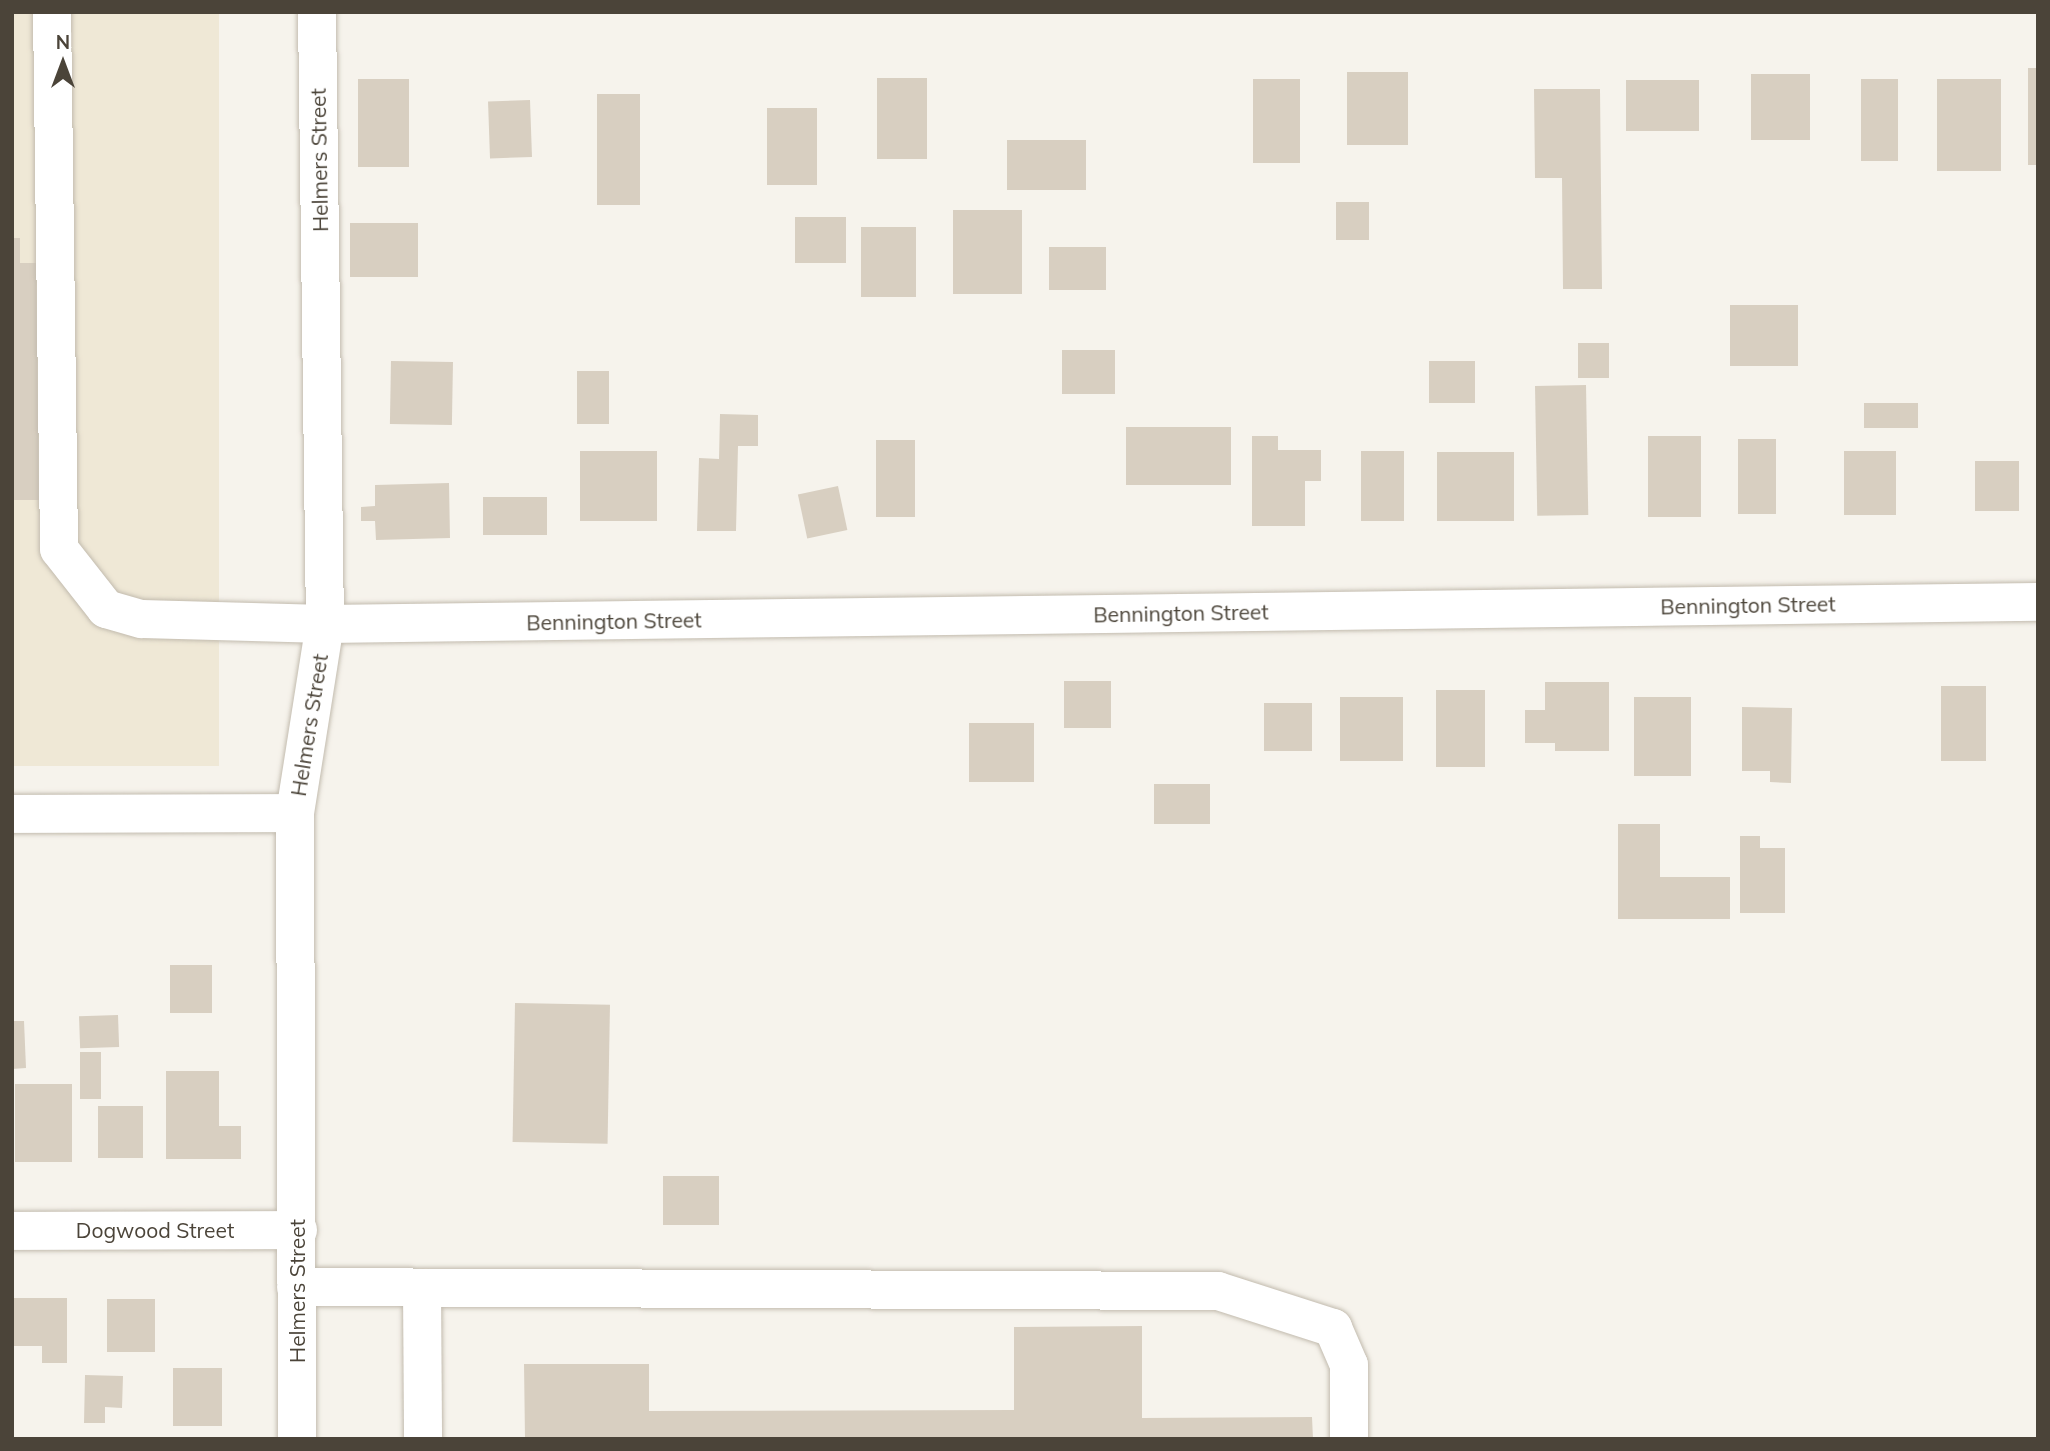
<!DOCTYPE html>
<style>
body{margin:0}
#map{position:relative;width:2050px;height:1451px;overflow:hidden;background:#f6f3ec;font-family:Mulish,sans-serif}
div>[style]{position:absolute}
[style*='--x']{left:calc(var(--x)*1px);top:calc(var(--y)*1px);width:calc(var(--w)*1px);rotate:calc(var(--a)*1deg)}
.education>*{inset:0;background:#efe8d6;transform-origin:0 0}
.building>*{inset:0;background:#d8cfc1;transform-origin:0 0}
.roads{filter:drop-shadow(0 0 2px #c2bbae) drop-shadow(0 0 2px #c2bbae)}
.minor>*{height:38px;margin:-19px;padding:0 19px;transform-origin:19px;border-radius:19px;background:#fff}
span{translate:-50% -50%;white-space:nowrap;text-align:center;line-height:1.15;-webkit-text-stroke:5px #fff;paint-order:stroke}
.street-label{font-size:21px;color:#4b4439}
.frame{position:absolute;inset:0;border:14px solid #4b4439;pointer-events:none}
.north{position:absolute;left:28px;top:28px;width:70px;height:70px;-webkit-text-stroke:5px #fff;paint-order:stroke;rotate:0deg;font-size:19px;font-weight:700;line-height:28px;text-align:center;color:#4b4439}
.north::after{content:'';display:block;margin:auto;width:24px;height:32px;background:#4b4439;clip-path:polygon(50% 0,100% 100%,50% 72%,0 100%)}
</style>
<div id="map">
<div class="education">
<i style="left:12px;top:12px;width:207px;height:754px"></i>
</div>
<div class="building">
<i style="left:2028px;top:68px;width:10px;height:97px"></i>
<i style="left:1347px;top:72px;width:61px;height:73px"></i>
<i style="left:1751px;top:74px;width:59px;height:66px"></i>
<i style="left:877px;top:78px;width:50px;height:81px"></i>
<i style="left:358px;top:79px;width:51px;height:88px"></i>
<i style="left:1253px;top:79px;width:47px;height:84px"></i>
<i style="left:1861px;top:79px;width:37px;height:82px"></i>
<i style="left:1937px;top:79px;width:64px;height:92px"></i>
<i style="left:1626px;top:80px;width:73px;height:51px"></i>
<i style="clip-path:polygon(1534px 89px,1600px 89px,1602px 289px,1563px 289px,1562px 178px,1535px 178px)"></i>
<i style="left:597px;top:94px;width:43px;height:111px"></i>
<i style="left:530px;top:100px;width:57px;height:42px;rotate:88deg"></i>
<i style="left:767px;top:108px;width:50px;height:77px"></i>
<i style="left:1007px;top:140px;width:79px;height:50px"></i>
<i style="left:1336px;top:202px;width:33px;height:38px"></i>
<i style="left:953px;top:210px;width:69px;height:84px"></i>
<i style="left:795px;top:217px;width:51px;height:46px"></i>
<i style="left:350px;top:223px;width:68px;height:54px"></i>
<i style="left:861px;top:227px;width:55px;height:70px"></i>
<i style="clip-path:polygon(12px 238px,20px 238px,20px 263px,36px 263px,39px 500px,12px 500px)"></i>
<i style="left:1049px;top:247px;width:57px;height:43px"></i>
<i style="left:1730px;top:305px;width:68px;height:61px"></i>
<i style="left:1578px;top:343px;width:31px;height:35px"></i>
<i style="left:1062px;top:350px;width:53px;height:44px"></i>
<i style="left:391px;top:361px;width:62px;height:63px;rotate:1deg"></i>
<i style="left:1429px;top:361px;width:46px;height:42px"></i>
<i style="left:577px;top:371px;width:32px;height:53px"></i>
<i style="left:1586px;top:385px;width:130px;height:51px;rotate:89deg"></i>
<i style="left:1864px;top:403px;width:54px;height:25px"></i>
<i style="clip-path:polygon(720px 414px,758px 415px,758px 446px,738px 446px,736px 531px,697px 531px,699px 458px,719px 459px)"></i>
<i style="left:1126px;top:427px;width:105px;height:58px"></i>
<i style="clip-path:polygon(1252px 436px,1278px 436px,1278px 450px,1321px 450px,1321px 481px,1305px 481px,1305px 526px,1252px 526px)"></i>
<i style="left:1648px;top:436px;width:53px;height:81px"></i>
<i style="left:1738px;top:439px;width:38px;height:75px"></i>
<i style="left:876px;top:440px;width:39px;height:77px"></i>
<i style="left:580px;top:451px;width:77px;height:70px"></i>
<i style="left:1361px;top:451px;width:43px;height:70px"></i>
<i style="left:1844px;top:451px;width:52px;height:64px"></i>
<i style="left:1437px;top:452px;width:77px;height:69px"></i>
<i style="left:1975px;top:461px;width:44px;height:50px"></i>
<i style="clip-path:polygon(449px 483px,450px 538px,376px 540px,375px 521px,361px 521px,361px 507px,375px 506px,375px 485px)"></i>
<i style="left:838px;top:486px;width:45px;height:41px;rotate:78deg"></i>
<i style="left:483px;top:497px;width:64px;height:38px"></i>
<i style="left:1064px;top:681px;width:47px;height:47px"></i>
<i style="clip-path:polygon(1545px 682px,1609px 682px,1609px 751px,1555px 751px,1555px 743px,1525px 743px,1525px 710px,1545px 710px)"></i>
<i style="left:1941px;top:686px;width:45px;height:75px"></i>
<i style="left:1436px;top:690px;width:49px;height:77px"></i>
<i style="left:1340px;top:697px;width:63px;height:64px"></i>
<i style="left:1634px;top:697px;width:57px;height:79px"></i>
<i style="left:1264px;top:703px;width:48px;height:48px"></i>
<i style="clip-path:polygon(1742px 707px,1792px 708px,1791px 783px,1770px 782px,1770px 771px,1742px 771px)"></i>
<i style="left:969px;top:723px;width:65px;height:59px"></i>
<i style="left:1154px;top:784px;width:56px;height:40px"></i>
<i style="clip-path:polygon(1618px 824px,1660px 824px,1660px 877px,1730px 877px,1730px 919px,1618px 919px)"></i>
<i style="clip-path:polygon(1740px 836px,1760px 836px,1760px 848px,1785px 848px,1785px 913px,1740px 913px)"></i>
<i style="left:170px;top:965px;width:42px;height:48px"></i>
<i style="left:515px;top:1003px;width:95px;height:139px;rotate:1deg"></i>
<i style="left:118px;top:1015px;width:32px;height:39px;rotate:88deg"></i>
<i style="clip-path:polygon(12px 1021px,24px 1021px,26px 1068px,12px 1069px)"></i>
<i style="left:80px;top:1052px;width:21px;height:47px"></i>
<i style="clip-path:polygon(166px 1071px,219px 1071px,219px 1126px,241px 1126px,241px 1159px,166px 1159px)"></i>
<i style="left:15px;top:1084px;width:57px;height:78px"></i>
<i style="left:98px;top:1106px;width:45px;height:52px"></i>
<i style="left:663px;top:1176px;width:56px;height:49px"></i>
<i style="clip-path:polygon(12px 1298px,67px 1298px,67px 1363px,42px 1363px,42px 1346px,12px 1346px)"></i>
<i style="left:107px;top:1299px;width:48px;height:53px"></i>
<i style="clip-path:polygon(1142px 1326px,1142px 1418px,1312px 1417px,1313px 1439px,525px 1439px,524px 1364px,649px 1364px,649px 1411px,1014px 1410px,1014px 1327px)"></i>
<i style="left:173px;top:1368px;width:49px;height:58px"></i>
<i style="clip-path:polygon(85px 1375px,123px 1376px,122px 1408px,105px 1407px,105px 1423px,84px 1423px)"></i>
</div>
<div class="roads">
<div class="minor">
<i style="--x:52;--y:12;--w:537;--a:89.25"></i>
<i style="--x:59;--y:549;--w:76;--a:51.9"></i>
<i style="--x:106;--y:609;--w:37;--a:16"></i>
<i style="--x:142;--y:619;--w:183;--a:1.6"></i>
<i style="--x:325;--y:624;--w:1713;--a:-0.74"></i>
<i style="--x:12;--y:814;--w:283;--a:-0.2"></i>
<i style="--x:12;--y:1231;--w:286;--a:-0.2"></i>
<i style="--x:296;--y:1287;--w:922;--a:0.25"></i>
<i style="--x:1218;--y:1291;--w:121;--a:17.8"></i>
<i style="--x:1333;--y:1328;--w:40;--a:66.6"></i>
<i style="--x:1349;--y:1365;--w:74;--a:90"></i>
<i style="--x:422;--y:1288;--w:151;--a:89.6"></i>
<i style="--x:297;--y:1439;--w:626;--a:-90.18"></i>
<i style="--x:295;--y:813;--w:191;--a:-81"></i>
<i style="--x:325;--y:624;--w:612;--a:-90.75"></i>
</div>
</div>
<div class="street-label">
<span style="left:319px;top:160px;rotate:-91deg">Helmers Street</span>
<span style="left:1748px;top:605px;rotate:-1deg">Bennington Street</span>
<span style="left:1181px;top:613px;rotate:-1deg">Bennington Street</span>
<span style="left:614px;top:621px;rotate:-1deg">Bennington Street</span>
<span style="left:309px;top:725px;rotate:-81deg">Helmers Street</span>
<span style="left:155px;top:1230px">Dogwood Street</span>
<span style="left:297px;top:1291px;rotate:-90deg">Helmers Street</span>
</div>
<div class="frame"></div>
<div class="north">N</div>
</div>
